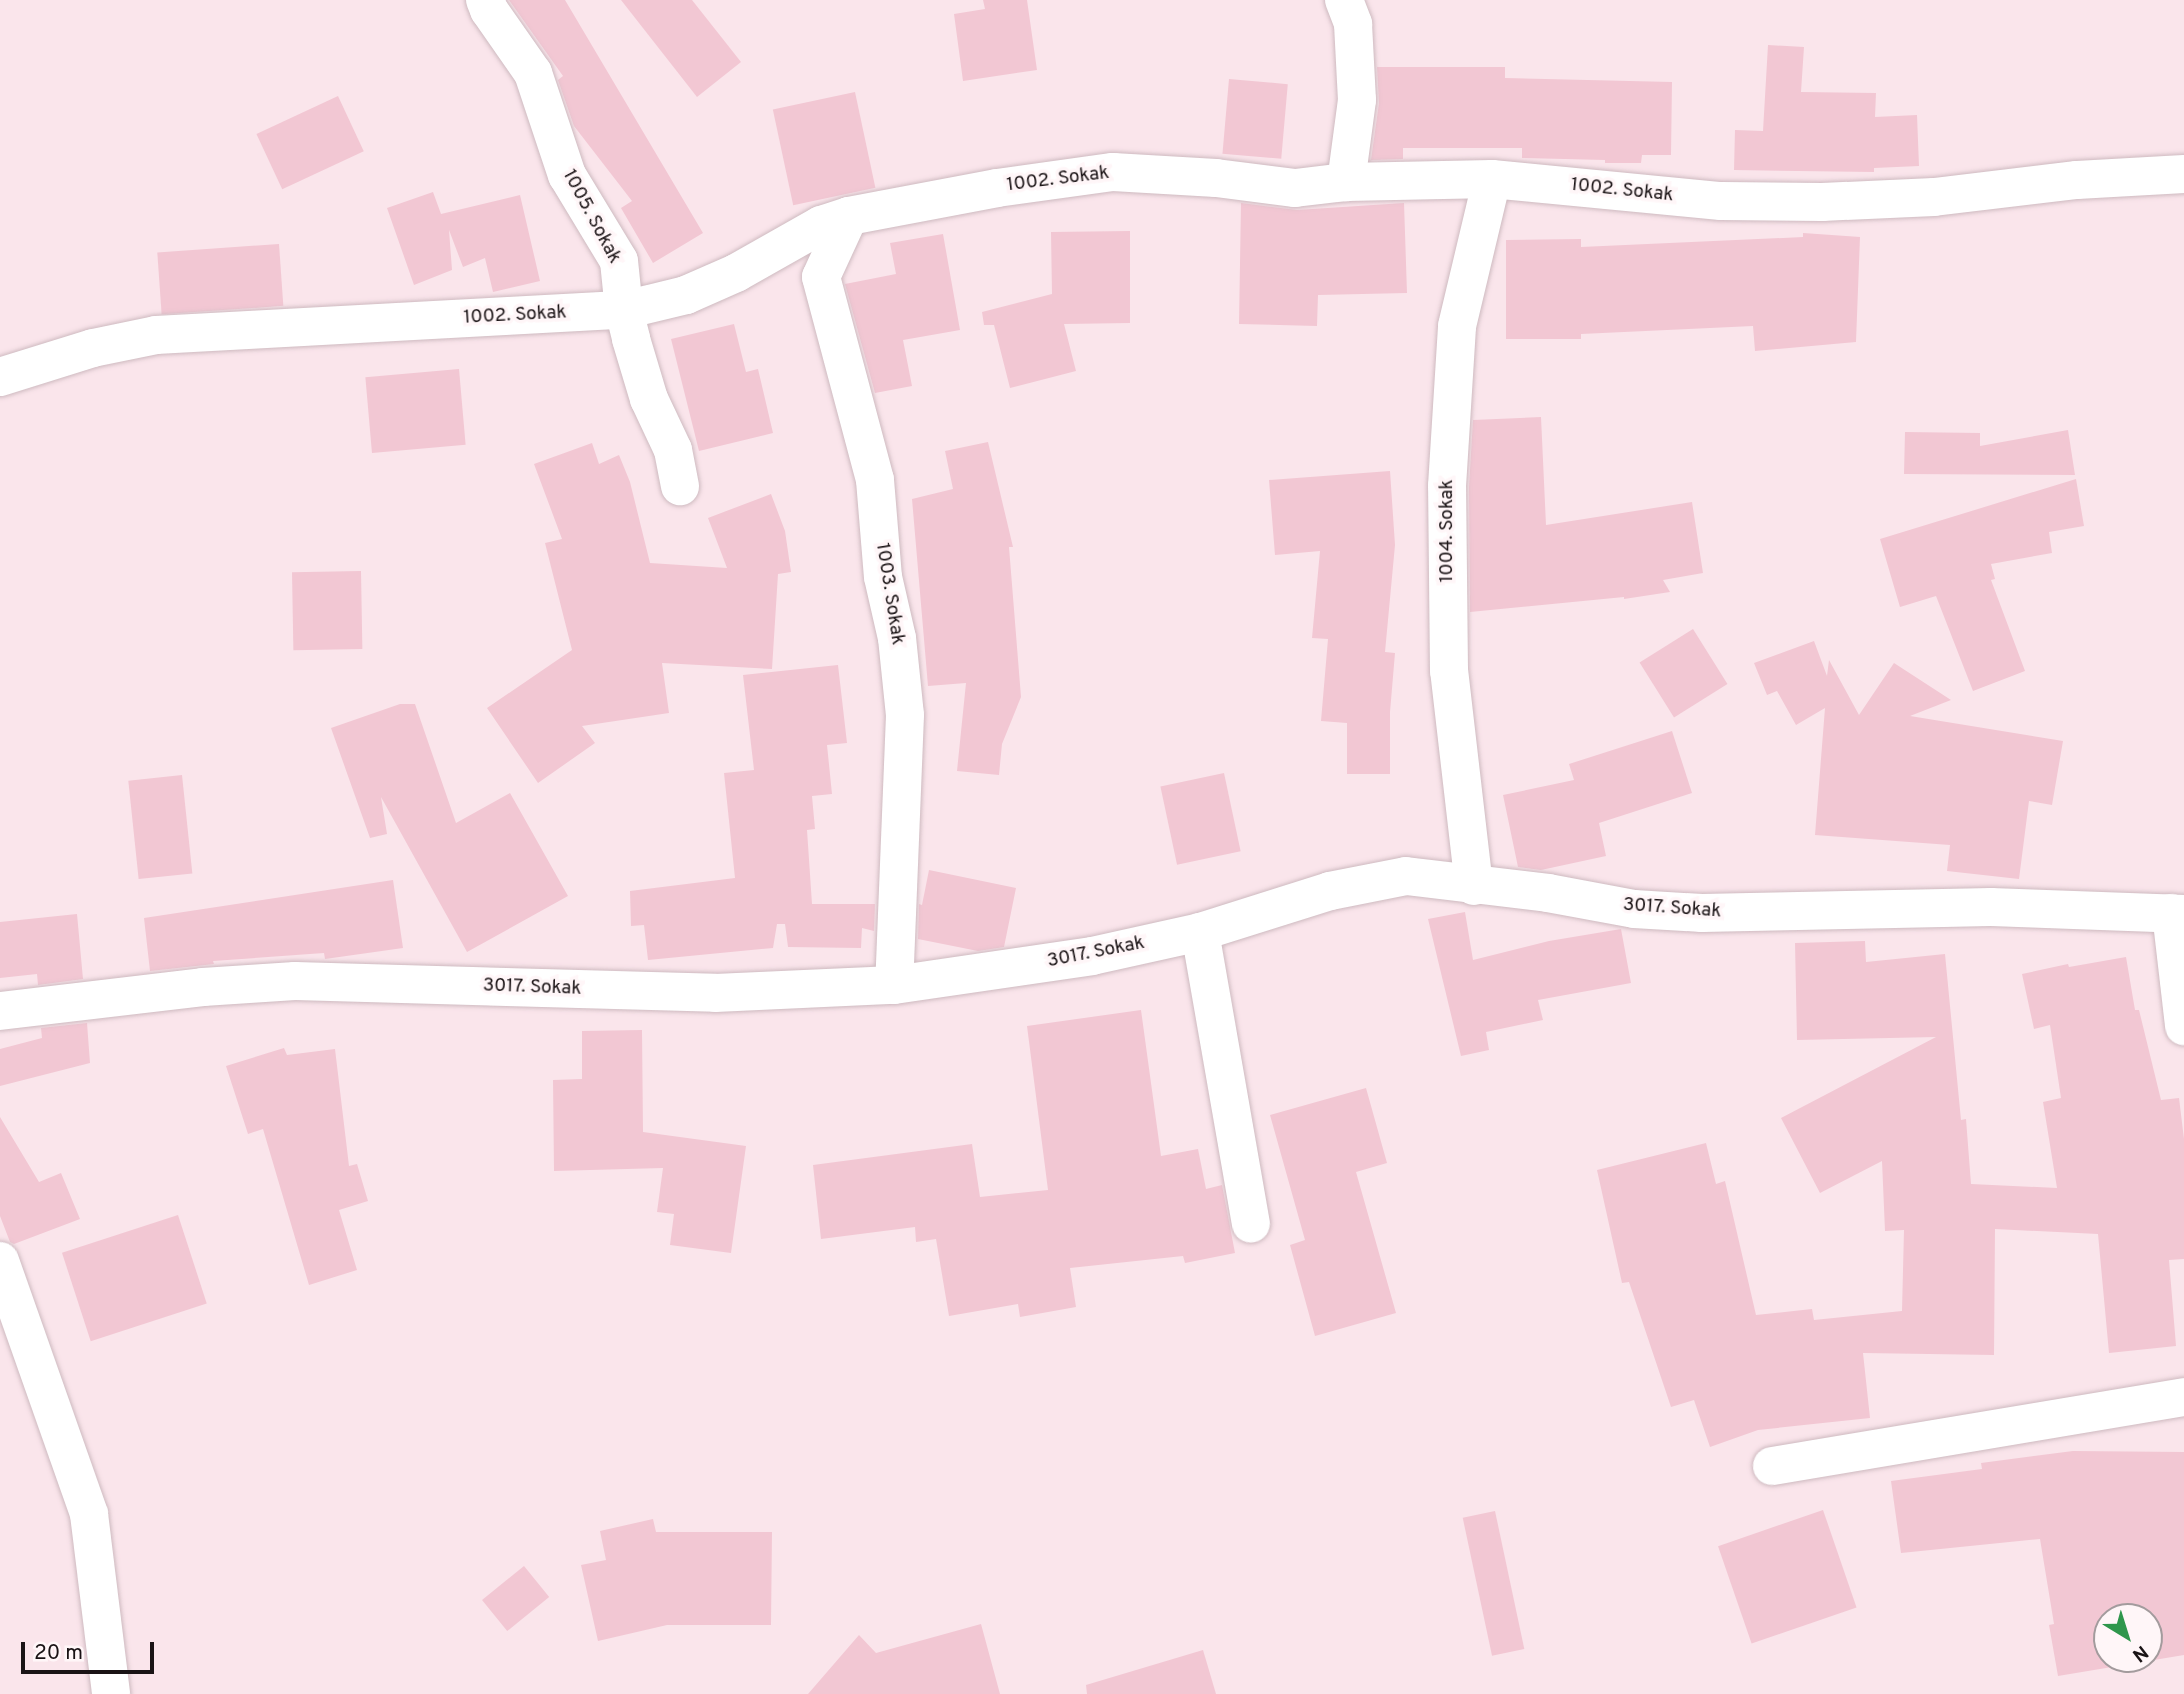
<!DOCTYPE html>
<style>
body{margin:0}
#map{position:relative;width:2184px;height:1694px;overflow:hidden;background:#fae5eb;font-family:Overpass,sans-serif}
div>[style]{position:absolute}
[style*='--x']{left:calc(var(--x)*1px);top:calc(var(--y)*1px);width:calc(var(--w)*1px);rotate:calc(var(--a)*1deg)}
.building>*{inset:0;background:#f2c7d3;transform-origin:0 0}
.roads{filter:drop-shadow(0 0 2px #cebac0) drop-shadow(0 0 2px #cebac0)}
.minor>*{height:38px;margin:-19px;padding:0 19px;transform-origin:19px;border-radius:19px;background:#fff}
span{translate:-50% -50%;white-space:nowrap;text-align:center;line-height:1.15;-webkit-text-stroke:7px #fff6f8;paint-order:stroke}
.street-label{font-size:19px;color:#1a1315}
.north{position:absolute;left:2093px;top:1603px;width:70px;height:70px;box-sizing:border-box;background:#fff6f8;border:2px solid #a39b9d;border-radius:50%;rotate:142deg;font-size:19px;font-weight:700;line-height:28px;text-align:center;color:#1a1315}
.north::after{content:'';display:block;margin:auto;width:24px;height:32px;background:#2f964c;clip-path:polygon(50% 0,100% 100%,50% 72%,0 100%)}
.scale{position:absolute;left:21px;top:1642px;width:133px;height:32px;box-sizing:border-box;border:4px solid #1a1315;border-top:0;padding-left:9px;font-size:21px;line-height:24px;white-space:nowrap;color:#1a1315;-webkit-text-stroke:5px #fff6f8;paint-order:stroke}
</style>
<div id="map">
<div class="building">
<i style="clip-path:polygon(509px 0,565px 0,703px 233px,653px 263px,621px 208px,632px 201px,574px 126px,558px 80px,563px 76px)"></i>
<i style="clip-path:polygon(621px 0,692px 0,741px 62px,697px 97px)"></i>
<i style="clip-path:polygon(983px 0,1027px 0,1037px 70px,963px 81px,954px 14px,985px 9px)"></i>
<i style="clip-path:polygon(1768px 45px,1804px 47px,1801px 92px,1876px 93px,1875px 117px,1917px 115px,1919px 166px,1874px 168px,1874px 172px,1734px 170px,1735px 130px,1763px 131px)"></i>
<i style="clip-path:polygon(1377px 67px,1505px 67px,1505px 78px,1672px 82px,1671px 155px,1642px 155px,1641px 163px,1605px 163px,1605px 160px,1522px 158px,1522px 148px,1403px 148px,1403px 159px,1371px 160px,1379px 103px)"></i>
<i style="left:1229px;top:79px;width:59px;height:75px;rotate:5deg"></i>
<i style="left:855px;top:92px;width:98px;height:84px;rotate:78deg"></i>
<i style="left:338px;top:96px;width:61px;height:90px;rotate:65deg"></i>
<i style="clip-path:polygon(433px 192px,441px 214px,520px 195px,540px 281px,493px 292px,485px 258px,463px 267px,449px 230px,452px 270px,414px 285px,387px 208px)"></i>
<i style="clip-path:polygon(1241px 203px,1297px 210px,1404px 203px,1407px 293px,1318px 295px,1317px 326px,1239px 324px)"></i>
<i style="clip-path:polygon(1130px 231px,1130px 323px,1064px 324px,1076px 371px,1010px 388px,994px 325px,984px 325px,982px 312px,1052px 294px,1051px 232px)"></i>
<i style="clip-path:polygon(1803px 233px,1860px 237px,1856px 342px,1755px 351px,1753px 326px,1581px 334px,1581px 339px,1506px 339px,1506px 240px,1581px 239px,1581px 247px,1803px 237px)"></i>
<i style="clip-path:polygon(943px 234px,960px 330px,903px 340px,912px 386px,875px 393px,845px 284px,896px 274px,890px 243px)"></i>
<i style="left:279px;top:244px;width:62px;height:122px;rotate:86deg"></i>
<i style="clip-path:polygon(734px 324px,746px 372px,758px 369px,773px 433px,699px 451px,671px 339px)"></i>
<i style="left:459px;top:369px;width:76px;height:94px;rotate:85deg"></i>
<i style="clip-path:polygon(1541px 417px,1546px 525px,1692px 502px,1703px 573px,1663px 580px,1670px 592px,1624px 599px,1624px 597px,1470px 612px,1469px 487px,1473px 420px)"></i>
<i style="clip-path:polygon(2068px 430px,2075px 475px,1904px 474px,1905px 432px,1980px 433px,1980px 446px)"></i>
<i style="clip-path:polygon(988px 442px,1013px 547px,1009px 547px,1021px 697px,1002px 744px,999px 775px,957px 771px,966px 683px,928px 686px,912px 499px,953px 489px,945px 451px)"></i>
<i style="clip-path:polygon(592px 443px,599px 464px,619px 455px,630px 482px,650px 563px,727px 568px,708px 518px,771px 494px,785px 531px,791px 572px,778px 574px,772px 669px,662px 663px,669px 713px,582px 726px,595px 743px,538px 783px,487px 708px,572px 650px,545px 543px,562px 539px,534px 464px)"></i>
<i style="clip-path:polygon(1390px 471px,1395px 545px,1385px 652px,1395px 653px,1390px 712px,1390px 774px,1347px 774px,1347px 723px,1321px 721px,1328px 639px,1312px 638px,1320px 551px,1275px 555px,1269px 480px)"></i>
<i style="clip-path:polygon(2076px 479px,2084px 526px,2049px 532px,2052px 553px,1991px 564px,1995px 579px,1991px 580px,2025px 671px,1973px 691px,1936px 596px,1900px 607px,1880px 539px)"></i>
<i style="left:361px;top:571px;width:78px;height:69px;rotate:89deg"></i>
<i style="left:1693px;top:629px;width:65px;height:63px;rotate:58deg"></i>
<i style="clip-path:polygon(1814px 641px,1827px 676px,1829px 660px,1859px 715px,1894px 663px,1951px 700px,1910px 716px,2063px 741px,2052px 805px,2029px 801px,2019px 879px,1947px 871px,1950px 845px,1815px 835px,1825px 708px,1796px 725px,1777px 691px,1767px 695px,1754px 663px)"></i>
<i style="clip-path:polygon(838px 665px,847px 743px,827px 745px,832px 794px,812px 796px,815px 829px,807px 830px,812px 904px,875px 904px,874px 931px,862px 928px,861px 948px,788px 947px,785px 924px,777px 924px,773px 948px,648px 960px,644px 925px,631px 926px,630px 891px,735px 878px,724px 773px,754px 770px,743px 675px)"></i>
<i style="clip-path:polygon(400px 704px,415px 704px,456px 823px,510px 793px,568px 896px,467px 952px,381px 797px,387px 834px,370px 838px,331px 728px)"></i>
<i style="clip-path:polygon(1672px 731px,1692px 793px,1599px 823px,1606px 856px,1541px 870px,1518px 867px,1503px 795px,1574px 780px,1569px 764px)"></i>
<i style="left:1224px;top:773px;width:80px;height:65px;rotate:78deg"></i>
<i style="left:182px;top:775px;width:99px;height:54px;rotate:84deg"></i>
<i style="clip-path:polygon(929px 870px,1016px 888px,1004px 947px,978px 951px,918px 939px,919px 904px,922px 905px)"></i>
<i style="clip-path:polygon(393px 880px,403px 948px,325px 959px,324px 953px,213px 961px,214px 964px,150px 971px,144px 918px)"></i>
<i style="clip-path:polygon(1465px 912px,1473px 960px,1549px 941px,1621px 929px,1631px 983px,1538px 1000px,1543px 1020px,1486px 1032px,1489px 1050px,1461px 1056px,1428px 919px)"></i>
<i style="clip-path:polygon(77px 914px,83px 979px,38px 985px,37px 974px,0 978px,0 922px)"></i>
<i style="clip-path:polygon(1865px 941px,1866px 962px,1945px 954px,1961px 1120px,1966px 1119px,1971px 1184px,2057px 1188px,2043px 1102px,2061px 1098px,2050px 1025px,2034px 1029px,2022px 974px,2068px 964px,2069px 967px,2126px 957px,2135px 1010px,2139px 1010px,2161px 1100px,2179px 1098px,2184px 1139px,2184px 1259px,2169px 1260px,2176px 1346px,2109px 1353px,2098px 1234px,1995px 1229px,1994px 1355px,1863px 1353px,1870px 1418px,1758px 1430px,1710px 1447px,1694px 1400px,1671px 1407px,1629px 1282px,1622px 1283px,1597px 1170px,1706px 1143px,1716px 1184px,1725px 1181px,1756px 1315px,1812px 1309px,1814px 1320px,1902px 1311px,1904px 1230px,1885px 1231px,1882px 1161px,1820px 1193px,1781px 1118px,1936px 1037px,1797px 1040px,1795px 943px)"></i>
<i style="clip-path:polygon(1141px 1010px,1161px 1156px,1198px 1149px,1206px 1189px,1222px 1185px,1235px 1253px,1185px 1263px,1183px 1256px,1070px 1268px,1076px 1307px,1020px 1317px,1018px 1304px,949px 1316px,936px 1239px,916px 1242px,915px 1227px,821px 1239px,813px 1165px,972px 1144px,980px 1197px,1048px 1190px,1027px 1026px)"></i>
<i style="clip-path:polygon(87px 1023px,90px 1063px,0 1086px,0 1049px,42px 1038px,41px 1028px)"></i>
<i style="clip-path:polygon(642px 1030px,643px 1132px,746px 1146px,731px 1253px,670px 1245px,674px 1214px,657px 1212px,663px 1168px,554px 1171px,553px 1080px,582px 1079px,582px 1031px)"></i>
<i style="clip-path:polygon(284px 1048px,287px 1055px,335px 1049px,349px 1166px,357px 1164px,368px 1201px,339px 1210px,357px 1270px,309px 1285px,263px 1129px,248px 1134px,226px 1066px)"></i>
<i style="clip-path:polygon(1366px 1088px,1387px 1163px,1356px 1172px,1396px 1313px,1315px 1336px,1290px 1245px,1305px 1240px,1270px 1115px)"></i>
<i style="clip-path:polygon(0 1117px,39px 1182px,61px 1173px,80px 1219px,14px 1244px,10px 1242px,0 1216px)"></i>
<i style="left:178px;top:1215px;width:93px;height:122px;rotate:72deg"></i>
<i style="clip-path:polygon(evenodd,2073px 1451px,2184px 1452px,2184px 1655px,2058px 1676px,2049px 1625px,2054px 1624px,2040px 1539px,1901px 1553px,1891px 1481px,1982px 1469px,1981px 1463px,2073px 1451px,2107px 1617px,2149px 1617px,2149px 1659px,2107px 1659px,2107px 1617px)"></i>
<i style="left:1823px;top:1510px;width:103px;height:111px;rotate:71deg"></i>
<i style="left:1495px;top:1511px;width:141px;height:33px;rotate:78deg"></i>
<i style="clip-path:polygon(653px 1519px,656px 1532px,772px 1532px,771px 1625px,667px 1625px,598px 1641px,581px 1565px,606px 1560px,600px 1531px)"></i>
<i style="left:524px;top:1566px;width:40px;height:54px;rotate:51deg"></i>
<i style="clip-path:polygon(981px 1624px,1000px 1694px,808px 1694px,859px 1635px,876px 1653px)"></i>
<i style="clip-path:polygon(1203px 1650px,1216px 1694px,1087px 1694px,1086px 1685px)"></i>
</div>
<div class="roads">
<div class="minor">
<i style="--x:485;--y:0;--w:11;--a:68"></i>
<i style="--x:489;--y:10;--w:77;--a:55.1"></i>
<i style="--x:533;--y:73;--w:108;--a:71.6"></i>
<i style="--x:567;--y:175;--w:100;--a:58.8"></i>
<i style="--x:619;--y:261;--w:49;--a:84.2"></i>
<i style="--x:624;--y:310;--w:30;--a:76"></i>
<i style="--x:631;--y:339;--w:63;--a:73.3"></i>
<i style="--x:649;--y:399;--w:56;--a:64.8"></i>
<i style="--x:673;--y:450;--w:37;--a:79"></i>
<i style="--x:1344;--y:0;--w:26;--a:69"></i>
<i style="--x:1353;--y:24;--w:76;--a:87"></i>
<i style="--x:1357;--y:100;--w:83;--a:97.6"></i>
<i style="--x:849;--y:216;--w:67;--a:114.7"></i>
<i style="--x:821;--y:277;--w:210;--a:75.1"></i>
<i style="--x:875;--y:480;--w:97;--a:85.3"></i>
<i style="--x:883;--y:577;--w:63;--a:77.1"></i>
<i style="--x:897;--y:638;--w:77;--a:84.1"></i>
<i style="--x:905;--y:715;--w:270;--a:92.3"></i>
<i style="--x:0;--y:377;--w:97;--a:-17.3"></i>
<i style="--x:93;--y:348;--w:64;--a:-11.7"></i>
<i style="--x:156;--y:335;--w:469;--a:-3.1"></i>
<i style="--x:624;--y:310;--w:64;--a:-13.6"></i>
<i style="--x:686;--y:295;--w:55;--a:-23.7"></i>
<i style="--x:736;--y:273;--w:98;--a:-29.5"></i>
<i style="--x:821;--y:225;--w:29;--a:-18"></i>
<i style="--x:849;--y:216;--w:151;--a:-10.7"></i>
<i style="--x:997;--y:188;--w:117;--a:-7.9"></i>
<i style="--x:1113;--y:172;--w:103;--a:3.3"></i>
<i style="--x:1216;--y:178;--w:80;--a:7.2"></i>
<i style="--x:1295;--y:188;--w:51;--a:-6.7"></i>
<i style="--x:1346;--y:182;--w:146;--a:-1.2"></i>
<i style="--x:1492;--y:179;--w:230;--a:5.5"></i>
<i style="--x:1721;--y:201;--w:101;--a:0.6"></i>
<i style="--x:1822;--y:202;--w:112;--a:-2.6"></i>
<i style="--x:1934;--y:197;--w:144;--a:-6.8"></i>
<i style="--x:2077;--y:180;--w:107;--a:-3.2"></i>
<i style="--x:1474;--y:886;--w:216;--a:-96.6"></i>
<i style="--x:1449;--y:671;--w:185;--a:-90.6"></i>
<i style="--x:1447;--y:486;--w:160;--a:-86.4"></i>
<i style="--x:1457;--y:326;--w:151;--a:-76.6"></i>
<i style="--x:2171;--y:913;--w:114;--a:83.4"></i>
<i style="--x:1200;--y:932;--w:296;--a:80.1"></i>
<i style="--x:0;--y:1011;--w:204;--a:-6.7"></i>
<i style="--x:203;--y:987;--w:92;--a:-3.7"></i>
<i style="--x:295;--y:981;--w:420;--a:1.6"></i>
<i style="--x:715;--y:993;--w:179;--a:-2.6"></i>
<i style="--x:894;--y:985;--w:200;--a:-8.3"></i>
<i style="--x:1092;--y:956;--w:111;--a:-12.5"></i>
<i style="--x:1200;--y:932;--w:136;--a:-17.5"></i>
<i style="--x:1330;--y:891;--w:77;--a:-11.2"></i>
<i style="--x:1406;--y:876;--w:143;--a:6.8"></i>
<i style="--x:1548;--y:893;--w:87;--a:10.5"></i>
<i style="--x:1634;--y:909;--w:68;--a:3.4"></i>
<i style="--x:1702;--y:913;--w:289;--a:-1.2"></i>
<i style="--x:1991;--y:907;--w:193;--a:2.1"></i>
<i style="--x:0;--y:1261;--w:268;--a:70.6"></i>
<i style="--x:89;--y:1514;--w:181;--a:83"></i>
<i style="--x:1772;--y:1466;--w:418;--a:-9.5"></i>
</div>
</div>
<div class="street-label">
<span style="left:1058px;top:180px;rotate:-7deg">1002. Sokak</span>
<span style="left:1622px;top:191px;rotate:6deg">1002. Sokak</span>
<span style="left:591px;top:217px;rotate:62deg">1005. Sokak</span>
<span style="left:515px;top:316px;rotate:-3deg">1002. Sokak</span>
<span style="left:1448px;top:531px;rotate:-90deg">1004. Sokak</span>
<span style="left:889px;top:594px;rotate:81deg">1003. Sokak</span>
<span style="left:1672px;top:909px;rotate:4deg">3017. Sokak</span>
<span style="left:1096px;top:953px;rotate:-11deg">3017. Sokak</span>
<span style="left:532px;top:988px;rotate:2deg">3017. Sokak</span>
</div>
<div class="north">N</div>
<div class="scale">20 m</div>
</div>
